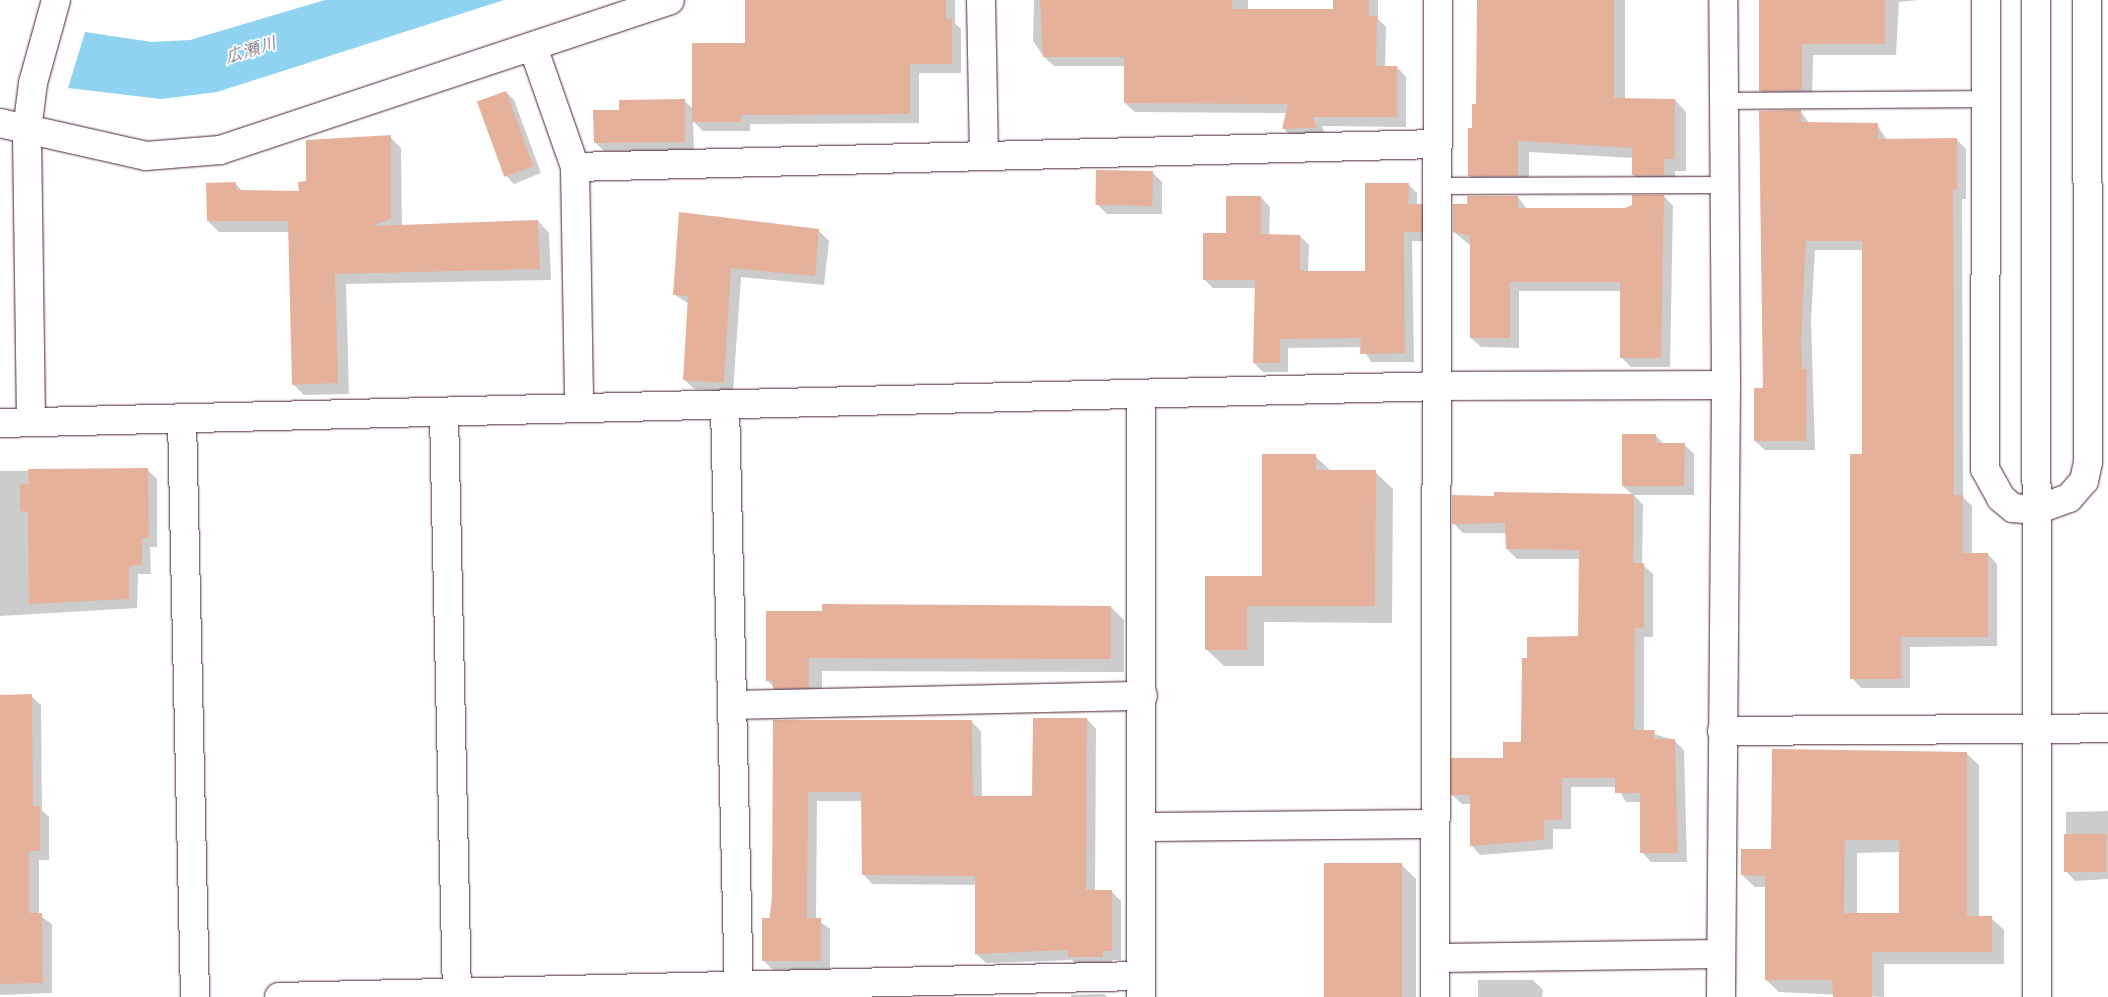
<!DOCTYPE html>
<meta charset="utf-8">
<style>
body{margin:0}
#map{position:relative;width:2108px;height:997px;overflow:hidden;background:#fff;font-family:Mynerve,"Klee One",sans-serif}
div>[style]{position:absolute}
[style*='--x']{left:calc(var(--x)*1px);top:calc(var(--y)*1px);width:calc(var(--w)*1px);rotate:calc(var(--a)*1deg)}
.water>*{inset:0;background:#90d3f1}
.shadow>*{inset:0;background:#0003}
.building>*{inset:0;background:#e6b19b;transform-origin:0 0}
.roads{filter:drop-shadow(0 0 1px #4a1f2b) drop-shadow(0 0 1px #4a1f2b)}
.lane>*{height:16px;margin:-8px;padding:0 8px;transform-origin:8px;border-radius:8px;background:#fff}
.street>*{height:28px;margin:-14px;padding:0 14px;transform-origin:14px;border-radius:14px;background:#fff}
.secondary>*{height:28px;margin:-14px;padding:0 14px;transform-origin:14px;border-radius:14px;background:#fff}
span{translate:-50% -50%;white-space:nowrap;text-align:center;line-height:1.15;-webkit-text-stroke:4px #fff;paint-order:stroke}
.water-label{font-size:18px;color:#5f5566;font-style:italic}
</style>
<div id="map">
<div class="water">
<i style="clip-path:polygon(325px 0,504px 0,217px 92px,161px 99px,68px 88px,85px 32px,152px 42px,190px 40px)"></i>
</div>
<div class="shadow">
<i style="clip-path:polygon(746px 0,955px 0,955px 23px,961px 29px,961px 73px,919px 73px,919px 123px,750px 124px,750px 131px,703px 131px,693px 121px,694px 151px,604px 151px,595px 142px,621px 111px,684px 100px,693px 109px,746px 45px)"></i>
<i style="clip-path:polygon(1034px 0,1248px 0,1248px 10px,1334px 10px,1334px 0,1378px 0,1378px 19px,1386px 27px,1385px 67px,1397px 67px,1406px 77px,1406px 127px,1322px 126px,1326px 138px,1293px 138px,1283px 128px,1287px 113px,1135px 112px,1125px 103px,1125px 66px,1054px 66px,1044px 57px,1033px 41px)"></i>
<i style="clip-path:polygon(1481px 0,1625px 0,1625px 99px,1675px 100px,1686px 112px,1686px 171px,1675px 171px,1675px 186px,1645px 186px,1633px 175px,1633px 158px,1529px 152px,1529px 187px,1480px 187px,1469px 175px,1478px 105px)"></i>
<i style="clip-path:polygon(1762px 0,1918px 0,1899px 2px,1896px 55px,1813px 55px,1812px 101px,1772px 102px,1760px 90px)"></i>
<i style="clip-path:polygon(506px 92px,514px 100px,541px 173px,514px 184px,506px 176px)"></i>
<i style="clip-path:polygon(1801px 112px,1810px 124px,1877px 125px,1887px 140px,1956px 139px,1966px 149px,1966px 199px,1962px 199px,1963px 497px,1972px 506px,1972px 554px,1988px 554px,1997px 564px,1997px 646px,1910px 647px,1910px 688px,1861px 688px,1852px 678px,1863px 455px,1864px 250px,1815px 250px,1811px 320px,1815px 450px,1765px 450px,1755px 441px)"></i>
<i style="clip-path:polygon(390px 137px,401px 148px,402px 227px,538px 221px,549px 233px,551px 280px,346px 284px,349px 394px,304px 395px,293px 384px,289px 232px,219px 232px,208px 221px,236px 184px,243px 192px,300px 192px,308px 183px)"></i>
<i style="clip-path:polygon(1152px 172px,1162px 182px,1162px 214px,1107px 214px,1097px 204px)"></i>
<i style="clip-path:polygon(1408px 184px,1417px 193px,1417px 205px,1430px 214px,1430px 241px,1412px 241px,1414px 362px,1371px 362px,1362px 347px,1288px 348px,1288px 372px,1263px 372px,1254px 363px,1256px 288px,1213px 288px,1204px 279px,1227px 234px,1261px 197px,1270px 207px,1269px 236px,1300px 236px,1309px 245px,1308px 273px,1366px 273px)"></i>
<i style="clip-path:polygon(1664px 196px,1673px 206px,1670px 367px,1631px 367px,1621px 357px,1621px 291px,1519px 291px,1519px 348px,1481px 347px,1471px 338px,1471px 246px,1454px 232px,1469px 205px,1518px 197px,1527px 209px,1626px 210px)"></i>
<i style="clip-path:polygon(680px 213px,819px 231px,829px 241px,824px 285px,741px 277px,733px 392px,694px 389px,684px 379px,689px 304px,674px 294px)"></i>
<i style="clip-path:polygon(1655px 435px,1664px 444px,1684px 444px,1694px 454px,1694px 495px,1634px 495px,1643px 505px,1642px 564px,1653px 574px,1653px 637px,1644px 637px,1644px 731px,1674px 740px,1684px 750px,1687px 862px,1651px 862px,1642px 852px,1642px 802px,1626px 802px,1617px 787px,1571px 787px,1571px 829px,1553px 829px,1553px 849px,1480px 855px,1471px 845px,1471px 804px,1462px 804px,1452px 795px,1522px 743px,1529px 659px,1579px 637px,1580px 559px,1517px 559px,1507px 549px,1507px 533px,1463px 533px,1453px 523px,1633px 495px,1623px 486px)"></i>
<i style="clip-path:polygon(1315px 456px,1331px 471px,1375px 472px,1393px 489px,1392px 623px,1264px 622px,1264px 666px,1224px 666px,1206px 649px,1263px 578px)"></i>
<i style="clip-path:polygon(148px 470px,157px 479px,157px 547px,150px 547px,151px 574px,138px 574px,137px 608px,0 616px,0 471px)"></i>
<i style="clip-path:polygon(1111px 607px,1124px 620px,1124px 672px,822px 671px,822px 701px,788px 702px,767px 680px,767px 612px)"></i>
<i style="clip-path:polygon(0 696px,31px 696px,41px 705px,42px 810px,49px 817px,49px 860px,39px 860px,39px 915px,52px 924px,52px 993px,0 995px)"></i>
<i style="clip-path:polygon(1087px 719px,1096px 729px,1095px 891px,1111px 891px,1121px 901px,1121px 960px,1112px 960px,1112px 970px,1082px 971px,1072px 960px,986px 963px,976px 954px,976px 885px,872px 884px,863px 874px,863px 801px,817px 801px,816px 919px,830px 929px,830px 977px,796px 978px,788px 970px,773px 970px,763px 960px,773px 894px,774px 721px,972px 722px,981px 731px,982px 797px,1033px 797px)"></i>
<i style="clip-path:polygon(evenodd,1966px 753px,1979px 765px,1979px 918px,1991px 918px,2004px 930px,2004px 964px,1884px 964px,1884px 997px,1779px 992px,1766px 980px,1766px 887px,1755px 887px,1742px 875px,1773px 851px,1966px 753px,1900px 852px,1901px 915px,1857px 914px,1857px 853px,1900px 852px)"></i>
<i style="clip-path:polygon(2108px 811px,2108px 879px,2075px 881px,2066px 871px,2066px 812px)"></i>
<i style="clip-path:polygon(1402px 865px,1416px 879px,1416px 997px,1325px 997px)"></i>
<i style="clip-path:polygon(1478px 980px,1533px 980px,1543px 990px,1542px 997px,1478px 997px)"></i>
<i style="clip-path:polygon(1104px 994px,1107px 997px,1071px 997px,1071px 995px)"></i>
</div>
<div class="building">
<i style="clip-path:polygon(745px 0,946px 0,946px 19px,952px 19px,952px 64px,910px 64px,910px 114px,741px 115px,741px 122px,692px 122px,692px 43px,745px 43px)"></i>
<i style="clip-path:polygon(1040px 0,1232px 0,1232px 9px,1333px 9px,1333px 0,1369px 0,1369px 16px,1377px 16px,1376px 66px,1397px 66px,1397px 117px,1313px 117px,1317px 128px,1282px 129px,1288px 104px,1124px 103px,1124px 57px,1043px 57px)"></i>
<i style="clip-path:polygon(1477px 0,1614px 0,1614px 98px,1675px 99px,1675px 159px,1664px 159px,1664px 175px,1632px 175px,1632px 148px,1518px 141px,1518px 176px,1468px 176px,1468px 128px,1472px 128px,1472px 104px,1476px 104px)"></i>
<i style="clip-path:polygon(1759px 0,1885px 0,1885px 44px,1802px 44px,1802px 90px,1759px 91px)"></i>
<i style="left:506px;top:91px;width:80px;height:31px;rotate:70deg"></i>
<i style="clip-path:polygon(685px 99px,685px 142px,594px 143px,593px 110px,619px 110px,619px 100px)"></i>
<i style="clip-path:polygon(1801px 110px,1801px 122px,1878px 123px,1878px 139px,1957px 138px,1957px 190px,1953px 190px,1954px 495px,1963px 495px,1963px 553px,1988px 553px,1988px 637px,1901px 637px,1901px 679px,1850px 679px,1850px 454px,1862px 454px,1862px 241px,1806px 241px,1801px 342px,1802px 369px,1807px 369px,1806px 441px,1754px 441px,1754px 388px,1763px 388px,1759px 111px)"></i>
<i style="clip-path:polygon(391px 135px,391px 219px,372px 226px,538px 220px,540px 269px,335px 274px,338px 383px,292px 385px,288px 221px,207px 221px,206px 183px,236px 182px,236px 190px,299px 191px,298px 182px,306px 181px,306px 140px)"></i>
<i style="left:1096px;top:170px;width:57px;height:35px;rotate:1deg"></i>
<i style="clip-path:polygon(1365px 183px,1409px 183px,1408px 204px,1422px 204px,1422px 232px,1404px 232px,1405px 353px,1360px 354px,1361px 338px,1280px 339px,1280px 363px,1253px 363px,1255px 280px,1203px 280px,1203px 233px,1226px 233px,1226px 196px,1261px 196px,1261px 234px,1300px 235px,1300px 271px,1365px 271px)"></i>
<i style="clip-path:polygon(1632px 195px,1664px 195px,1661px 358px,1620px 358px,1620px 282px,1510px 282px,1510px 338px,1470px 338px,1470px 236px,1453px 232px,1453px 204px,1467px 204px,1467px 196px,1518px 196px,1518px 208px,1625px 208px,1632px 205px)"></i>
<i style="clip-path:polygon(679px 212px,819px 229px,815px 276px,731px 268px,724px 383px,683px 380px,688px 296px,673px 295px)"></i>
<i style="clip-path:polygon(1622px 434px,1656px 434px,1656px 443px,1685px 443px,1684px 486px,1622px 486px)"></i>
<i style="clip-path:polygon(1262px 454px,1316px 454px,1316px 470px,1376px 470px,1375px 606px,1247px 606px,1247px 650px,1205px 650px,1205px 576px,1262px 576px)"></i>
<i style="clip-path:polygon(148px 468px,149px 538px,142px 538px,142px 565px,129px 566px,129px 599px,29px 604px,28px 512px,20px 511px,20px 484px,29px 484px,28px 469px)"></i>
<i style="clip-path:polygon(1494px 492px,1634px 494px,1633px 563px,1644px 563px,1644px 628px,1635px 628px,1634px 730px,1655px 730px,1654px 739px,1675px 739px,1678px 853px,1640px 853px,1640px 793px,1615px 793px,1615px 778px,1562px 778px,1562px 820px,1544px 820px,1544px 840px,1470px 846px,1470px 795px,1451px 795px,1451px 758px,1503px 758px,1503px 742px,1521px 742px,1522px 658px,1527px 658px,1527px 637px,1578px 636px,1579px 550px,1506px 549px,1505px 523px,1452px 524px,1452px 495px,1494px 496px)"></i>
<i style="clip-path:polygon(822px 604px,1111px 606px,1111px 659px,809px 658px,809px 688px,773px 689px,773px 681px,766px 681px,766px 611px,822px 611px)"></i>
<i style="clip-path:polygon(32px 694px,33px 806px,40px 806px,40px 851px,29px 851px,29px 913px,42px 913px,43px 983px,0 984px,0 695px)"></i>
<i style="clip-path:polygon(1033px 718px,1087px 718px,1086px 890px,1112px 890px,1112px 951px,1103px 951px,1103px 957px,1068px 957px,1068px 950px,975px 954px,975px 876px,862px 875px,861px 792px,808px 792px,807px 918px,821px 918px,821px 961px,762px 961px,762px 918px,770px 918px,772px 894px,773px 720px,972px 720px,973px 796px,1032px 796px)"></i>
<i style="clip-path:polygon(evenodd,1772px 749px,1967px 752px,1967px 916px,1992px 916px,1992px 952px,1872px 952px,1872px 997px,1833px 997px,1832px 980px,1765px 980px,1765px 876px,1741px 875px,1741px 849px,1771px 849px,1772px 749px,1845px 840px,1899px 840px,1899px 913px,1844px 913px,1845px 840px)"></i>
<i style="left:2064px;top:834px;width:42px;height:38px"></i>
<i style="left:1324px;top:863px;width:78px;height:134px"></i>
</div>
<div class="roads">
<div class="lane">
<i style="--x:1723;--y:101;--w:264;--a:-0.4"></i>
<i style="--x:1437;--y:186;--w:285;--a:-0.2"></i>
</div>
<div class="street">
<i style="--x:981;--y:0;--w:155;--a:88.9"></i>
<i style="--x:1986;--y:0;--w:469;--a:90.1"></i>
<i style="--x:1985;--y:469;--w:33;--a:61"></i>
<i style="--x:2001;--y:498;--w:16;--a:40"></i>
<i style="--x:2013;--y:508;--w:23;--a:5"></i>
<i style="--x:2036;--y:510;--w:35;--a:-20"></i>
<i style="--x:2069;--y:498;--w:23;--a:-49"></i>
<i style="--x:2084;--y:481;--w:19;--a:-78"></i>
<i style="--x:2088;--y:462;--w:462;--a:-90.1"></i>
<i style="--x:533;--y:47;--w:127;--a:70.7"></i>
<i style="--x:575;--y:167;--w:240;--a:89"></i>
<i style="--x:575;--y:167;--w:861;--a:-1.53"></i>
<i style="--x:1141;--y:397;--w:600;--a:90"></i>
<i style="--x:725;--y:406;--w:591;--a:88.64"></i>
<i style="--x:444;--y:414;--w:583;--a:88.72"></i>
<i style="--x:182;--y:419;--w:578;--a:88.71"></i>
<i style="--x:31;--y:422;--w:292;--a:-90.8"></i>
<i style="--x:27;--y:130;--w:47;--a:-82.7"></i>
<i style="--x:33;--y:83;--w:86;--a:-74.5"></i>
<i style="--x:0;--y:423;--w:1438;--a:-1.47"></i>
<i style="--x:1438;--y:386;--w:288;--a:-0.2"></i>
<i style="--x:735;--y:705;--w:408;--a:-1.3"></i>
<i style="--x:1722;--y:731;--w:386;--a:-0.4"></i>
<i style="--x:1142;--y:827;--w:293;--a:-0.6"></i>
<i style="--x:1436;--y:958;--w:285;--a:-0.8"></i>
<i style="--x:279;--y:997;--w:862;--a:-1.4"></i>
<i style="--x:1435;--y:997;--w:997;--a:-89.83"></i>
<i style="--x:1721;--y:997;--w:612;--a:-89.53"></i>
<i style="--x:1726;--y:385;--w:385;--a:-90.4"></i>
</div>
<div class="secondary">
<i style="--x:2036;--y:0;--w:997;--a:89.94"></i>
<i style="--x:0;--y:123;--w:150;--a:12.7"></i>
<i style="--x:146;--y:156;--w:74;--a:-4.6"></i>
<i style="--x:220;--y:150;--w:474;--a:-18.4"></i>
</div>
</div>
<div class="water-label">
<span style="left:251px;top:51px;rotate:-17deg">広瀬川</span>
</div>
</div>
